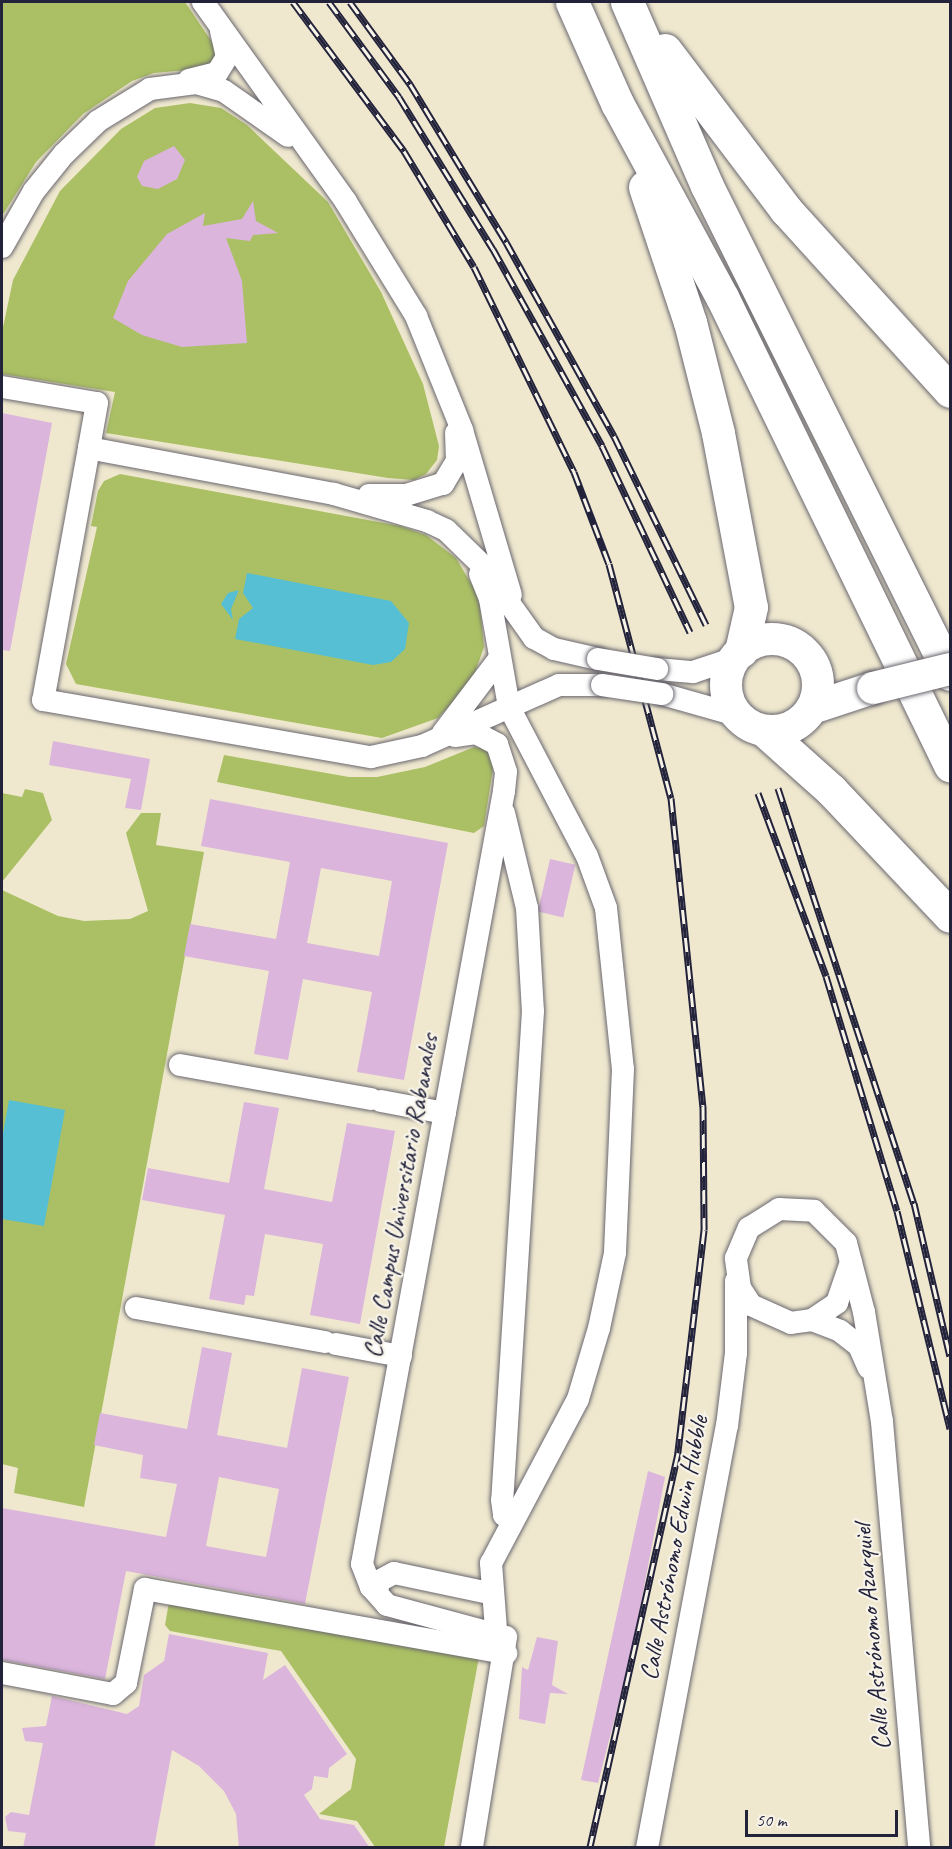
<!DOCTYPE html>
<meta charset="utf-8">
<style>
body{margin:0}
#map{position:relative;width:952px;height:1849px;overflow:hidden;background:#efe8cf;font-family:Caveat,sans-serif}
div>[style]{position:absolute}
[style*='--x']{left:calc(var(--x)*1px);top:calc(var(--y)*1px);width:calc(var(--w)*1px);rotate:calc(var(--a)*1deg)}
.green>*{inset:0;background:#abc064}
.water>*{inset:0;background:#56bfd3}
.building>*{inset:0;background:#dbb5dc;transform-origin:0 0}
.roads{filter:drop-shadow(0 0 2px #6a676f) drop-shadow(0 0 2px #6a676f)}
.street>*{height:22px;margin:-11px;padding:0 11px;transform-origin:11px;border-radius:11px;background:#fff}
.secondary>*{height:32px;margin:-16px;padding:0 16px;transform-origin:16px;border-radius:16px;background:#fff}
.secondary>.ring{margin:-16px;padding:0;box-sizing:content-box;background:none;border:32px solid #fff;border-radius:50%}
.primary>*{height:33px;margin:-16.5px;padding:0 16.5px;transform-origin:16.5px;border-radius:16.5px;background:#fff}
.rail>*{height:7px;margin-top:-3.5px;transform-origin:0;background:repeating-linear-gradient(90deg,#f7f3e8 0 14px,#22223b 0 28px);box-sizing:border-box;border-block:2px solid #22223b}
.bridges{filter:drop-shadow(0 0 2px #6a676f) drop-shadow(0 0 2px #6a676f)}
.street-bridge>*{height:22px;margin:-11px;padding:0 11px;transform-origin:11px;border-radius:11px;background:#fff}
.secondary-bridge>*{height:32px;margin:-16px;padding:0 16px;transform-origin:16px;border-radius:16px;background:#fff}
span{translate:-50% -50%;white-space:nowrap;text-align:center;line-height:1.15;-webkit-text-stroke:4.5px #f7f3e8;paint-order:stroke}
.street-label{font-size:26px;color:#22223b}
.frame{position:absolute;inset:0;border:3px solid #22223b;pointer-events:none}
.scale{position:absolute;left:745px;top:1810px;width:153px;height:27px;box-sizing:border-box;border:3px solid #22223b;border-top:0;padding-left:8px;font-size:18px;line-height:21px;white-space:nowrap;color:#22223b;-webkit-text-stroke:4px #f7f3e8;paint-order:stroke}
</style>
<div id="map">
<div class="green">
<i style="clip-path:polygon(2px 2px,185px 2px,218px 51px,213px 62px,199px 69px,154px 73px,132px 81px,83px 114px,36px 162px,2px 216px)"></i>
<i style="clip-path:polygon(190px 103px,221px 108px,247px 125px,328px 202px,381px 292px,423px 384px,439px 446px,437px 460px,426px 474px,414px 480px,388px 478px,106px 433px,115px 392px,2px 374px,2px 332px,13px 280px,60px 191px,121px 129px,155px 108px)"></i>
<i style="clip-path:polygon(120px 474px,400px 526px,426px 535px,456px 558px,479px 597px,484px 647px,472px 681px,438px 718px,382px 738px,76px 684px,66px 664px,97px 527px,91px 526px,98px 491px,104px 481px)"></i>
<i style="clip-path:polygon(474px 747px,488px 749px,494px 762px,484px 826px,474px 833px,217px 782px,224px 755px,349px 777px,377px 777px,425px 767px)"></i>
<i style="clip-path:polygon(25px 789px,43px 793px,52px 820px,2px 882px,2px 793px,22px 797px)"></i>
<i style="clip-path:polygon(141px 813px,161px 813px,156px 845px,204px 852px,84px 1507px,14px 1493px,18px 1468px,2px 1464px,2px 890px,58px 916px,84px 921px,130px 919px,148px 911px,126px 833px)"></i>
<i style="clip-path:polygon(169px 1602px,479px 1657px,444px 1847px,375px 1847px,357px 1821px,319px 1814px,351px 1789px,356px 1759px,281px 1651px,170px 1631px,165px 1625px)"></i>
</div>
<div class="water">
<i style="clip-path:polygon(247px 573px,391px 601px,409px 623px,405px 649px,391px 662px,373px 665px,235px 639px,239px 619px,253px 608px,243px 593px)"></i>
<i style="clip-path:polygon(239px 590px,231px 609px,233px 620px,221px 604px,228px 593px)"></i>
<i style="clip-path:polygon(9px 1100px,65px 1110px,44px 1226px,2px 1219px,2px 1139px)"></i>
</div>
<div class="building">
<i style="clip-path:polygon(174px 146px,185px 160px,177px 179px,158px 189px,142px 186px,137px 177px,144px 161px)"></i>
<i style="clip-path:polygon(253px 201px,256px 221px,278px 233px,253px 235px,250px 241px,226px 238px,242px 281px,247px 343px,182px 347px,142px 335px,113px 318px,128px 281px,167px 234px,205px 213px,203px 226px,242px 219px)"></i>
<i style="clip-path:polygon(2px 413px,52px 423px,10px 651px,2px 650px)"></i>
<i style="clip-path:polygon(53px 741px,150px 759px,141px 810px,125px 808px,131px 779px,49px 765px)"></i>
<i style="clip-path:polygon(evenodd,210px 799px,448px 843px,404px 1080px,357px 1072px,372px 992px,303px 979px,288px 1060px,254px 1054px,269px 971px,184px 956px,190px 924px,276px 939px,290px 862px,201px 846px,210px 799px,321px 868px,392px 881px,379px 956px,307px 943px,321px 868px)"></i>
<i style="left:550px;top:859px;width:26px;height:54px;rotate:13deg"></i>
<i style="clip-path:polygon(244px 1102px,279px 1108px,264px 1189px,332px 1202px,347px 1123px,395px 1131px,360px 1324px,310px 1315px,323px 1244px,265px 1234px,254px 1296px,246px 1295px,244px 1305px,209px 1299px,225px 1215px,142px 1200px,148px 1168px,229px 1183px)"></i>
<i style="clip-path:polygon(evenodd,202px 1347px,232px 1353px,217px 1435px,287px 1448px,302px 1368px,349px 1377px,305px 1604px,126px 1571px,105px 1679px,2px 1660px,2px 1508px,166px 1537px,177px 1484px,140px 1478px,143px 1455px,94px 1445px,100px 1413px,187px 1429px,202px 1347px,219px 1477px,279px 1489px,266px 1557px,206px 1546px,219px 1477px)"></i>
<i style="clip-path:polygon(648px 1471px,665px 1477px,631px 1655px,598px 1783px,581px 1780px)"></i>
<i style="clip-path:polygon(169px 1634px,268px 1653px,263px 1680px,285px 1665px,347px 1754px,329px 1768px,328px 1778px,314px 1776px,312px 1789px,304px 1795px,320px 1819px,354px 1825px,370px 1848px,239px 1848px,236px 1814px,224px 1791px,199px 1766px,172px 1750px,154px 1848px,23px 1848px,26px 1833px,8px 1831px,5px 1817px,11px 1812px,29px 1815px,43px 1743px,25px 1741px,22px 1728px,46px 1726px,52px 1696px,127px 1714px,139px 1706px,144px 1675px,164px 1661px)"></i>
<i style="clip-path:polygon(537px 1637px,558px 1641px,552px 1685px,568px 1694px,550px 1693px,545px 1724px,519px 1719px,522px 1667px,528px 1670px)"></i>
</div>
<div class="roads">
<div class="street">
<i style="--x:203;--y:2;--w:246;--a:54.4"></i>
<i style="--x:346;--y:202;--w:134;--a:58.4"></i>
<i style="--x:416;--y:316;--w:123;--a:68"></i>
<i style="--x:462;--y:430;--w:172;--a:73.5"></i>
<i style="--x:189;--y:80;--w:29;--a:-14"></i>
<i style="--x:217;--y:73;--w:19;--a:-58"></i>
<i style="--x:227;--y:57;--w:27;--a:-103"></i>
<i style="--x:2;--y:247;--w:64;--a:-60.3"></i>
<i style="--x:34;--y:191;--w:48;--a:-51"></i>
<i style="--x:64;--y:154;--w:47;--a:-44.1"></i>
<i style="--x:98;--y:121;--w:61;--a:-31.6"></i>
<i style="--x:150;--y:89;--w:46;--a:-7.4"></i>
<i style="--x:196;--y:83;--w:29;--a:16"></i>
<i style="--x:224;--y:91;--w:78;--a:35.1"></i>
<i style="--x:2;--y:387;--w:96;--a:9.6"></i>
<i style="--x:97;--y:403;--w:46;--a:100.1"></i>
<i style="--x:369;--y:495;--w:37;--a:0"></i>
<i style="--x:406;--y:495;--w:39;--a:-17"></i>
<i style="--x:443;--y:484;--w:27;--a:-59"></i>
<i style="--x:457;--y:461;--w:28;--a:-92"></i>
<i style="--x:480;--y:574;--w:27;--a:68"></i>
<i style="--x:490;--y:599;--w:110;--a:80"></i>
<i style="--x:509;--y:707;--w:168;--a:62.4"></i>
<i style="--x:587;--y:856;--w:55;--a:69.9"></i>
<i style="--x:606;--y:908;--w:162;--a:84"></i>
<i style="--x:623;--y:1069;--w:184;--a:92.5"></i>
<i style="--x:615;--y:1253;--w:77;--a:102"></i>
<i style="--x:599;--y:1328;--w:74;--a:106.5"></i>
<i style="--x:578;--y:1399;--w:186;--a:117.9"></i>
<i style="--x:491;--y:1563;--w:67;--a:85.7"></i>
<i style="--x:598;--y:659;--w:45;--a:-167.2"></i>
<i style="--x:554;--y:649;--w:23;--a:-151"></i>
<i style="--x:534;--y:638;--w:90;--a:-125.5"></i>
<i style="--x:482;--y:565;--w:50;--a:-135.8"></i>
<i style="--x:446;--y:530;--w:21;--a:-155"></i>
<i style="--x:427;--y:521;--w:97;--a:-163.8"></i>
<i style="--x:334;--y:494;--w:249;--a:-169.4"></i>
<i style="--x:89;--y:448;--w:256;--a:100.3"></i>
<i style="--x:43;--y:700;--w:333;--a:9.9"></i>
<i style="--x:371;--y:757;--w:52;--a:-12.2"></i>
<i style="--x:422;--y:746;--w:150;--a:-24"></i>
<i style="--x:559;--y:685;--w:43;--a:0"></i>
<i style="--x:657;--y:669;--w:36;--a:5"></i>
<i style="--x:693;--y:672;--w:44;--a:-18.4"></i>
<i style="--x:662;--y:694;--w:77;--a:15.8"></i>
<i style="--x:443;--y:733;--w:93;--a:-52.9"></i>
<i style="--x:455;--y:736;--w:21;--a:-8"></i>
<i style="--x:476;--y:733;--w:24;--a:28"></i>
<i style="--x:497;--y:744;--w:29;--a:72"></i>
<i style="--x:506;--y:772;--w:19;--a:96"></i>
<i style="--x:504;--y:791;--w:786;--a:100.41"></i>
<i style="--x:362;--y:1564;--w:25;--a:69"></i>
<i style="--x:371;--y:1587;--w:24;--a:48"></i>
<i style="--x:387;--y:1605;--w:123;--a:15.1"></i>
<i style="--x:506;--y:1637;--w:214;--a:99.2"></i>
<i style="--x:504;--y:813;--w:98;--a:76.4"></i>
<i style="--x:527;--y:908;--w:103;--a:86.7"></i>
<i style="--x:533;--y:1011;--w:490;--a:93.6"></i>
<i style="--x:502;--y:1500;--w:15;--a:82"></i>
<i style="--x:504;--y:1515;--w:9;--a:6"></i>
<i style="--x:180;--y:1065;--w:194;--a:10.1"></i>
<i style="--x:381;--y:1101;--w:65;--a:10.6"></i>
<i style="--x:851;--y:1262;--w:43;--a:108.9"></i>
<i style="--x:837;--y:1303;--w:30;--a:146"></i>
<i style="--x:812;--y:1320;--w:21;--a:172"></i>
<i style="--x:791;--y:1323;--w:44;--a:-155.8"></i>
<i style="--x:751;--y:1305;--w:20;--a:-123"></i>
<i style="--x:740;--y:1288;--w:30;--a:-98"></i>
<i style="--x:736;--y:1258;--w:33;--a:-67"></i>
<i style="--x:749;--y:1228;--w:36;--a:-32"></i>
<i style="--x:779;--y:1209;--w:35;--a:3"></i>
<i style="--x:814;--y:1211;--w:45;--a:45"></i>
<i style="--x:846;--y:1243;--w:71;--a:75.4"></i>
<i style="--x:864;--y:1312;--w:111;--a:80.7"></i>
<i style="--x:882;--y:1422;--w:428;--a:85"></i>
<i style="--x:136;--y:1308;--w:192;--a:10.2"></i>
<i style="--x:812;--y:1320;--w:30;--a:21"></i>
<i style="--x:840;--y:1331;--w:24;--a:38"></i>
<i style="--x:859;--y:1346;--w:24;--a:66"></i>
<i style="--x:336;--y:1344;--w:66;--a:10.5"></i>
<i style="--x:377;--y:1592;--w:11;--a:-80"></i>
<i style="--x:379;--y:1581;--w:17;--a:-28"></i>
<i style="--x:394;--y:1573;--w:97;--a:11.9"></i>
<i style="--x:2;--y:1673;--w:113;--a:10.7"></i>
<i style="--x:113;--y:1694;--w:17;--a:-40"></i>
<i style="--x:126;--y:1683;--w:96;--a:-78.6"></i>
<i style="--x:145;--y:1589;--w:367;--a:10.1"></i>
<i style="--x:647;--y:1848;--w:430;--a:-79.3"></i>
<i style="--x:727;--y:1426;--w:74;--a:-83"></i>
<i style="--x:736;--y:1353;--w:72;--a:-90"></i>
</div>
<div class="secondary">
<i class="ring" style="left:726px;top:639px;width:60px;height:60px"></i>
<i style="--x:812;--y:708;--w:64;--a:-18.2"></i>
</div>
<div class="primary">
<i style="--x:572;--y:2;--w:111;--a:66"></i>
<i style="--x:617;--y:103;--w:221;--a:61.6"></i>
<i style="--x:722;--y:297;--w:521;--a:64.03"></i>
<i style="--x:627;--y:2;--w:201;--a:66.5"></i>
<i style="--x:707;--y:186;--w:545;--a:63.53"></i>
<i style="--x:665;--y:50;--w:201;--a:52.9"></i>
<i style="--x:786;--y:210;--w:244;--a:47.8"></i>
<i style="--x:645;--y:187;--w:142;--a:71.6"></i>
<i style="--x:690;--y:322;--w:114;--a:75.8"></i>
<i style="--x:718;--y:433;--w:177;--a:79.3"></i>
<i style="--x:751;--y:607;--w:45;--a:102.8"></i>
<i style="--x:765;--y:731;--w:89;--a:41.8"></i>
<i style="--x:831;--y:790;--w:173;--a:46.6"></i>
</div>
</div>
<div class="rail">
<i style="--x:293;--y:2;--w:186;--a:53.3"></i>
<i style="--x:404;--y:151;--w:135;--a:58.9"></i>
<i style="--x:474;--y:267;--w:228;--a:64"></i>
<i style="--x:574;--y:472;--w:98;--a:69.2"></i>
<i style="--x:609;--y:564;--w:242;--a:75.2"></i>
<i style="--x:671;--y:798;--w:310;--a:84.1"></i>
<i style="--x:703;--y:1106;--w:124;--a:89.5"></i>
<i style="--x:704;--y:1230;--w:225;--a:96.7"></i>
<i style="--x:678;--y:1453;--w:405;--a:102.6"></i>
<i style="--x:329;--y:2;--w:118;--a:53.6"></i>
<i style="--x:399;--y:97;--w:179;--a:58.3"></i>
<i style="--x:493;--y:249;--w:225;--a:61"></i>
<i style="--x:602;--y:446;--w:206;--a:64.7"></i>
<i style="--x:350;--y:2;--w:102;--a:53.8"></i>
<i style="--x:410;--y:84;--w:185;--a:58.7"></i>
<i style="--x:506;--y:242;--w:222;--a:60.9"></i>
<i style="--x:614;--y:436;--w:210;--a:64"></i>
<i style="--x:778;--y:788;--w:437;--a:71.9"></i>
<i style="--x:914;--y:1203;--w:157;--a:76.8"></i>
<i style="--x:758;--y:793;--w:195;--a:69.6"></i>
<i style="--x:826;--y:976;--w:245;--a:73.2"></i>
<i style="--x:897;--y:1211;--w:224;--a:76.3"></i>
</div>
<div class="bridges">
<div class="street-bridge">
<i style="--x:598;--y:659;--w:60;--a:9.6"></i>
<i style="--x:602;--y:685;--w:61;--a:8.5"></i>
</div>
<div class="secondary-bridge">
<i style="--x:873;--y:688;--w:79;--a:-13.9"></i>
</div>
</div>
<div class="street-label">
<span style="left:401px;top:1196px;rotate:-80deg">Calle Campus Universitario Rabanales</span>
<span style="left:674px;top:1548px;rotate:-79deg">Calle Astrónomo Edwin Hubble</span>
<span style="left:872px;top:1637px;rotate:-95deg">Calle Astrónomo Azarquiel</span>
</div>
<div class="frame"></div>
<div class="scale">50 m</div>
</div>
